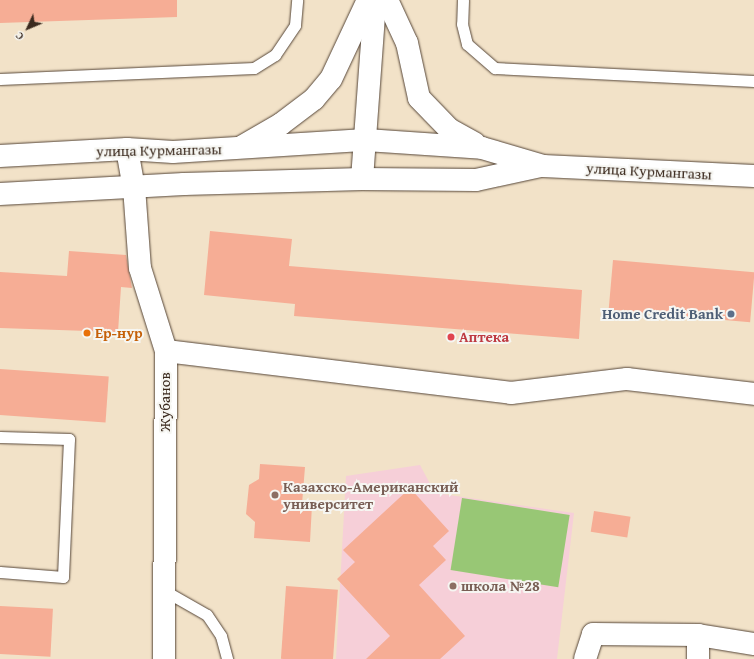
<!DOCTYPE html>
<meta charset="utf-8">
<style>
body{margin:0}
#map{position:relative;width:754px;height:659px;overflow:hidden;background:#f2e2c8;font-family:"Gentium Book Plus",serif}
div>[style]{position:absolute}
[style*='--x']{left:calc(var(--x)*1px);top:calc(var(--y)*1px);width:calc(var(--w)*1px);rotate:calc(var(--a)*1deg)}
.built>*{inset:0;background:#f6cfd8}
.green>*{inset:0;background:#98c775;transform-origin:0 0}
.building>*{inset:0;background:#f6ad95;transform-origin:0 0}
.roads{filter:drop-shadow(0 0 1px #564638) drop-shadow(0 0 1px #564638)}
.service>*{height:11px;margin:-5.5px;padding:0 5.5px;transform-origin:5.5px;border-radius:5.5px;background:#fff}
.minor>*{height:22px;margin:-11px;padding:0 11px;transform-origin:11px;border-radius:11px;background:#fff}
.tertiary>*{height:22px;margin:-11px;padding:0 11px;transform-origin:11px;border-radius:11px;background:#fff}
.primary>*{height:22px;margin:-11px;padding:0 11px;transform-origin:11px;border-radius:11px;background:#fff}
.dots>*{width:11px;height:11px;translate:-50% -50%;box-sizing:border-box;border:2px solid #f6f6f2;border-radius:50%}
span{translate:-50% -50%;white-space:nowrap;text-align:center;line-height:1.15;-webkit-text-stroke:4px #f6f6f2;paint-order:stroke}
.street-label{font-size:15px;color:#3b2a1e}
.service-label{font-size:15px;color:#4e5e75;font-weight:700}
.right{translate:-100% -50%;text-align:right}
.food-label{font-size:15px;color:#c56008;font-weight:700}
.left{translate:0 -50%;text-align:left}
.health-label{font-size:15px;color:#be3a42;font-weight:700}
.education-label{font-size:15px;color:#785e54;font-weight:700}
.north{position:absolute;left:8px;top:8px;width:40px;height:40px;-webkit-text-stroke:3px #f6f6f2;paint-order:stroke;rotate:226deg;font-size:11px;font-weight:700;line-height:16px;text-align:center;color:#3b2a1e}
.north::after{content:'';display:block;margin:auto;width:14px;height:18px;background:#3b2a1e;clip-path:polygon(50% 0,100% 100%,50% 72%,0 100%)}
</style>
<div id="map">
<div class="built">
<i style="clip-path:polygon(420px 465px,435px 493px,574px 513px,557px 659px,336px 659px,346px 476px)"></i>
</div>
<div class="green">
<i style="left:462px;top:498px;width:109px;height:73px;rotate:9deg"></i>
</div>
<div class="building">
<i style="clip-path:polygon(0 0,177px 0,177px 17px,0 23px)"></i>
<i style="clip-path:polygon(210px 231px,292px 239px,289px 266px,582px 290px,579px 339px,294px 316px,295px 304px,204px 295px)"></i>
<i style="clip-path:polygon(69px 251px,126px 255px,132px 288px,121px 287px,118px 332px,0 328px,0 272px,67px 276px)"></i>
<i style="left:613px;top:260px;width:142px;height:50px;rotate:5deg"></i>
<i style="left:0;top:369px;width:109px;height:46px;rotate:4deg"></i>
<i style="clip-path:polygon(260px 464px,305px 467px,302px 504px,312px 505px,310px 542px,254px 538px,255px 522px,246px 514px,249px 485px,259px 479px)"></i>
<i style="clip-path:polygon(410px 488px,449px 531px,433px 546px,446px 560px,419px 585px,465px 636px,440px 659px,366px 659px,390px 636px,337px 579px,355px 562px,343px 550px)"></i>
<i style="left:594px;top:511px;width:37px;height:21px;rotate:9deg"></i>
<i style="left:286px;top:586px;width:52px;height:73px;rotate:4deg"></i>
<i style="left:0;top:606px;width:53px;height:48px;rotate:3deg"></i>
</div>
<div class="roads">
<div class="service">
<i style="--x:463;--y:0;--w:24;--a:92"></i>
<i style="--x:462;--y:24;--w:21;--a:76"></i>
<i style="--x:467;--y:44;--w:37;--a:41"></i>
<i style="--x:495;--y:68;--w:259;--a:2.9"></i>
<i style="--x:0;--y:79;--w:254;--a:-2.5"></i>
<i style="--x:254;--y:68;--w:25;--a:-32"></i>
<i style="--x:275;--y:55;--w:36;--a:-56"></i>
<i style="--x:295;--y:25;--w:25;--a:-85"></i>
<i style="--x:0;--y:437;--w:69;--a:1.7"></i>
<i style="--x:69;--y:439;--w:138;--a:92.5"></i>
<i style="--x:63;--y:577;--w:63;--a:-175.5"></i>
<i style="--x:165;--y:591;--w:48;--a:29.7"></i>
<i style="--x:207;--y:615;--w:25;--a:56"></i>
<i style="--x:221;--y:636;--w:24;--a:75"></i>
</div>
<div class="minor">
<i style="--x:127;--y:149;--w:39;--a:80"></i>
<i style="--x:134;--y:187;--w:81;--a:85.8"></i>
<i style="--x:140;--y:268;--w:87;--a:72.6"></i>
<i style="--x:166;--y:351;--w:308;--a:90.4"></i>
<i style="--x:166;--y:351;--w:348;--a:6.9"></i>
<i style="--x:511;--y:393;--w:117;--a:-6.9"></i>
<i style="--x:627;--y:379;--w:128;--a:6.7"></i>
<i style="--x:585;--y:659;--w:26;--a:-72"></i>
<i style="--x:593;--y:634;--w:105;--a:0.5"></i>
<i style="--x:698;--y:635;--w:57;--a:9.1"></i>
<i style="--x:698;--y:659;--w:24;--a:-90"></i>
</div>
<div class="tertiary">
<i style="--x:362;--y:179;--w:179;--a:-85.8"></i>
</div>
<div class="primary">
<i style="--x:387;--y:0;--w:47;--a:65.1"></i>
<i style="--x:407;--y:43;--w:56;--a:77.7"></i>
<i style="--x:419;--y:98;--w:43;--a:45.9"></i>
<i style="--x:449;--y:129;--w:29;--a:29"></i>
<i style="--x:243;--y:146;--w:44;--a:-30.1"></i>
<i style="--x:281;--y:124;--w:41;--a:-37.1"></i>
<i style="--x:314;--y:99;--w:26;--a:-50"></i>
<i style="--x:331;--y:79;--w:87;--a:-64.9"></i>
<i style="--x:0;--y:156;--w:127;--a:-3.2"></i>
<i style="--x:127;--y:149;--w:46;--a:3.7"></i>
<i style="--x:173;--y:152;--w:193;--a:-3.6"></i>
<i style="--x:366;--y:140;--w:116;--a:3.9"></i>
<i style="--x:482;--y:148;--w:64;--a:16.4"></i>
<i style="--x:543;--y:166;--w:211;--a:2.7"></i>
<i style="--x:0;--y:194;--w:184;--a:-3.1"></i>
<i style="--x:184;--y:184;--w:178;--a:-1.6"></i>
<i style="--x:362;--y:179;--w:114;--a:0.5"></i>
<i style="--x:476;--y:180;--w:66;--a:-12.2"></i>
</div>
</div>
<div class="dots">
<i style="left:731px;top:314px;background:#5c6f8a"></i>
<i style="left:87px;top:333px;background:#e8710a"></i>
<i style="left:451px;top:337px;background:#e0444e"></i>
<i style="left:275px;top:495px;background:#8d6e63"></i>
<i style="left:453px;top:586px;background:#8d6e63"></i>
</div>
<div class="street-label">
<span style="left:159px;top:150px;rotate:-1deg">улица Курмангазы</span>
<span style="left:649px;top:171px;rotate:3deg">улица Курмангазы</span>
<span style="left:165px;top:402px;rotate:-90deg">Жубанов</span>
</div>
<div class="service-label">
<span class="right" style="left:723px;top:314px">Home Credit Bank</span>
</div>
<div class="food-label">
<span class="left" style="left:95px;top:333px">Ер-нур</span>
</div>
<div class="health-label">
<span class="left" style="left:459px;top:337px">Аптека</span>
</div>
<div class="education-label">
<span class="left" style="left:283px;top:495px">Казахско-Американский<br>университет</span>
<span class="left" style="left:461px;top:586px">школа №28</span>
</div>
<div class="north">С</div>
</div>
